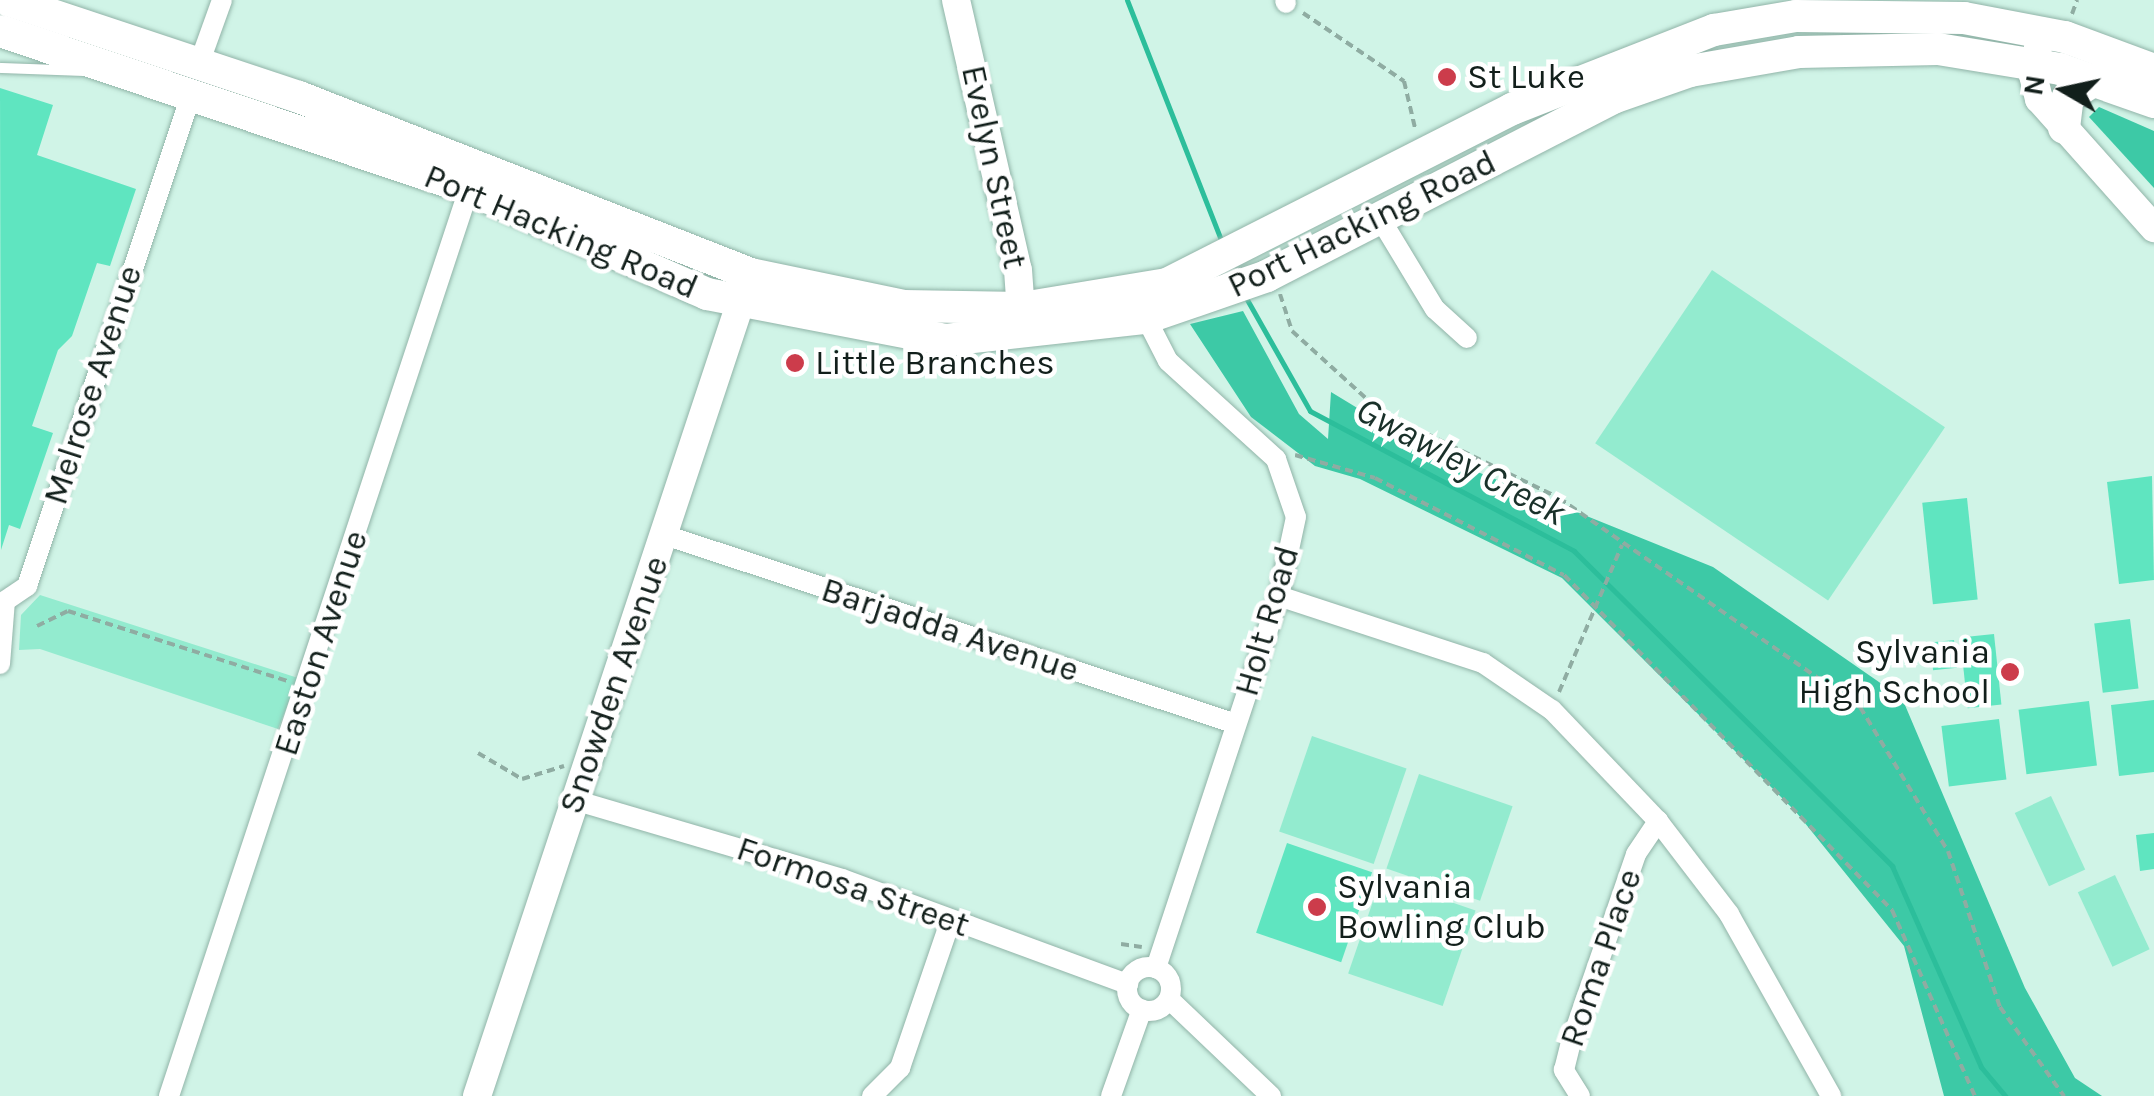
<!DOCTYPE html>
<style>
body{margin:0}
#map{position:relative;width:2154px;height:1096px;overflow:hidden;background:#d0f4e7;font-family:Karla,sans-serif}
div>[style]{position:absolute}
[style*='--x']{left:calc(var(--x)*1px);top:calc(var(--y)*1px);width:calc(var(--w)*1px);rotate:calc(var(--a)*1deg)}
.green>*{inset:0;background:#93ebcf;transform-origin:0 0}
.forest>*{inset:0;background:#3dc9a6}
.stream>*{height:5px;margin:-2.5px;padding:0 2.5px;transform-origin:2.5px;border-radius:2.5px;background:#2cbe9b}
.building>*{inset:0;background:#5fe5c0;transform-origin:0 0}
.path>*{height:4px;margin-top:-2px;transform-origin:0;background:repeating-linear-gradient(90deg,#8faca2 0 8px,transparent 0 13px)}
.roads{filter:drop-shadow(0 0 2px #91b4a8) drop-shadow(0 0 2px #91b4a8)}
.service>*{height:10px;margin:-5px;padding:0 5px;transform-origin:5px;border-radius:5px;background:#fff}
.minor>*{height:20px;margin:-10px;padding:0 10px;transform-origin:10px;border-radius:10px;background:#fff}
.minor>.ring{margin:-10px;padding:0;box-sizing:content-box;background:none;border:20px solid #fff;border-radius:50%}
.tertiary>*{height:28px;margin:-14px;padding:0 14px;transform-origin:14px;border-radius:14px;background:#fff}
.primary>*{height:32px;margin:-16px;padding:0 16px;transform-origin:16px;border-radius:16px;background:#fff}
.dots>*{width:28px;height:28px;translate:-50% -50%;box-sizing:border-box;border:5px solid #fff;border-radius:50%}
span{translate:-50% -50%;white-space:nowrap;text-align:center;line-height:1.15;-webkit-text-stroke:9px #fff;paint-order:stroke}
.poi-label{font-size:35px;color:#121f1b}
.left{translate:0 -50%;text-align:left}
.right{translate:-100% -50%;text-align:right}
.street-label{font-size:35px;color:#121f1b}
.water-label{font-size:38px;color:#193029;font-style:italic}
.north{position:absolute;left:2014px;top:40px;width:100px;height:100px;-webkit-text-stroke:8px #fff;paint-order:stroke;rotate:279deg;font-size:28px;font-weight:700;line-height:40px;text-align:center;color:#121f1b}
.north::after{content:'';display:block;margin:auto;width:35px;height:45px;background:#121f1b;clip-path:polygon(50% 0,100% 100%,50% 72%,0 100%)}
</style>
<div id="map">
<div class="green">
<i style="left:1712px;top:270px;width:281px;height:209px;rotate:34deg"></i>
<i style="clip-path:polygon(40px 595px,298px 678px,278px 729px,40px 649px,19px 650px,21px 615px)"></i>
<i style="left:1312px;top:736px;width:100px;height:101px;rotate:19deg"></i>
<i style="left:1419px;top:774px;width:99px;height:100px;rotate:19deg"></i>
<i style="left:2051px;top:796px;width:81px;height:40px;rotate:65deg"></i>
<i style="left:2115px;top:875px;width:82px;height:41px;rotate:65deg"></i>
<i style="left:1381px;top:878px;width:100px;height:101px;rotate:19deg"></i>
</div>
<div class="forest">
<i style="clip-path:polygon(2099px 107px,2154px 131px,2154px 188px,2089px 117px)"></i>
<i style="clip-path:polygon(1243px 311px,1299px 414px,1328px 439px,1331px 392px,1433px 454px,1713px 567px,1902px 698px,2025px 988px,2075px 1078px,2102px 1096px,1944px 1096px,1904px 946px,1796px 812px,1562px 578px,1360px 479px,1315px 466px,1251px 417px,1190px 324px)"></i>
</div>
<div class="stream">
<i style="--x:1127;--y:0;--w:263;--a:68.6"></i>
<i style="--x:1245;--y:296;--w:132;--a:60.5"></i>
<i style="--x:1310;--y:411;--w:299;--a:27.9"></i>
<i style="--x:1574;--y:551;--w:448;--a:44.7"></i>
<i style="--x:1892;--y:866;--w:220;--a:66.1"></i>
<i style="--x:1981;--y:1067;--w:38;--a:50"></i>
</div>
<div class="building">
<i style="clip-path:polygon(0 88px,53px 105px,37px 155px,136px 189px,110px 266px,97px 263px,72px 336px,58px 350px,32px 426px,53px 433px,20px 529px,9px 525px,1px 550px)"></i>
<i style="clip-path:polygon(2152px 476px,2154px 580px,2119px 584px,2107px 482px)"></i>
<i style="left:1967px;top:498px;width:102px;height:45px;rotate:84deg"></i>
<i style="left:2130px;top:619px;width:70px;height:36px;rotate:83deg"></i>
<i style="left:1994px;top:634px;width:71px;height:34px;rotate:84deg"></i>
<i style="left:1954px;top:640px;width:28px;height:24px;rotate:84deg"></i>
<i style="clip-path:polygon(2154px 700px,2154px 772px,2119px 776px,2111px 705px)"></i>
<i style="left:2089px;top:701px;width:65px;height:71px;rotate:83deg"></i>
<i style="left:1999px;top:719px;width:61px;height:58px;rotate:83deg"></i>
<i style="clip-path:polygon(2154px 833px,2154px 869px,2140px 871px,2136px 835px)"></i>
<i style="left:1287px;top:843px;width:90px;height:95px;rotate:19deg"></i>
</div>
<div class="path">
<i style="--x:1303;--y:13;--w:122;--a:34"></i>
<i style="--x:1404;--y:81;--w:48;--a:76.8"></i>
<i style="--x:2072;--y:14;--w:15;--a:-70"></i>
<i style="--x:1280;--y:294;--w:39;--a:72"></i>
<i style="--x:1292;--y:331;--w:119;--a:42.3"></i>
<i style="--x:1380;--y:411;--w:199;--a:25.9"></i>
<i style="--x:1559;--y:498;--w:366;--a:34.8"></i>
<i style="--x:1860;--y:707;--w:169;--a:58.6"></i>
<i style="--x:1948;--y:851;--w:164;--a:71.6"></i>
<i style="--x:2000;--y:1007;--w:110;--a:54.3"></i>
<i style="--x:1295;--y:455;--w:83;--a:16"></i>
<i style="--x:1375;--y:478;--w:212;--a:27.2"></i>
<i style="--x:1564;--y:575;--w:469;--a:45.6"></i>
<i style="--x:1892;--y:910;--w:204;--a:66"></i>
<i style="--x:37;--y:626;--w:34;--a:-26"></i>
<i style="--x:68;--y:611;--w:230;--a:17.7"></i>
<i style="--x:1559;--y:692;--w:160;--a:-66.8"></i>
<i style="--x:478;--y:753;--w:51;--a:30.6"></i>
<i style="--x:522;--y:779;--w:44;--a:-17.2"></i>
<i style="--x:1121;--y:944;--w:21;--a:8"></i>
</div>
<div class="roads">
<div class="service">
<i style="--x:0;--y:68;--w:86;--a:2"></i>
</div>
<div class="minor">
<i style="--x:1285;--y:0;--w:3;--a:72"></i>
<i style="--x:199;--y:64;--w:68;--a:-70.2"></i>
<i style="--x:1381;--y:220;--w:104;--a:58.8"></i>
<i style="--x:1435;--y:309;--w:43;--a:42.2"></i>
<i style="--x:1146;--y:318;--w:48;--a:62.9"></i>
<i style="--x:1168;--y:361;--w:146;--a:42.2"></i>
<i style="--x:1276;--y:459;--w:61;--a:71"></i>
<i style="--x:1296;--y:517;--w:81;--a:102.1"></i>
<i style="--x:1279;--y:596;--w:392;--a:108.3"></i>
<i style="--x:665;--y:535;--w:601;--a:18.31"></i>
<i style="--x:1279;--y:596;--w:215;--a:18.2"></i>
<i style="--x:1483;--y:663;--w:83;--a:34.3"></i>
<i style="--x:1552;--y:710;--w:153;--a:46.3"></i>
<i style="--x:1658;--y:821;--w:117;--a:52.6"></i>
<i style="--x:1729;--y:914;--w:209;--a:60.7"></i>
<i style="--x:5;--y:601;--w:27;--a:-34"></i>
<i style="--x:27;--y:586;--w:515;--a:-71.53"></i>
<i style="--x:0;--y:664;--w:63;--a:-85.5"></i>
<i style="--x:574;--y:800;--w:279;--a:16.4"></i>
<i style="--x:842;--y:879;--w:305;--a:20.2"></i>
<i class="ring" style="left:1127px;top:967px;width:24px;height:24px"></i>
<i style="--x:1169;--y:999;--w:141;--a:43.6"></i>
<i style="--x:169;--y:1096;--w:955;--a:-71.7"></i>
<i style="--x:872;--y:1096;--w:40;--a:-45"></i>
<i style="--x:900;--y:1068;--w:154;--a:-71.1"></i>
<i style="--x:1111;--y:1096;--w:92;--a:-70.4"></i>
<i style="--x:1580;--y:1096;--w:31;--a:-122"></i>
<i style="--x:1564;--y:1070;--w:29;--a:-76"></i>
<i style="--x:1571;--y:1042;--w:199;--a:-70.9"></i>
<i style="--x:1636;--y:854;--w:40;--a:-56"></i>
</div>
<div class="tertiary">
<i style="--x:956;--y:0;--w:277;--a:77.1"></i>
<i style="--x:1018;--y:270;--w:56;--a:85.9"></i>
<i style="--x:2041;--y:31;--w:45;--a:100.3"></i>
<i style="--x:2033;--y:75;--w:25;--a:76"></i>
<i style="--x:2039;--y:99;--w:173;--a:48.3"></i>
<i style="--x:477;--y:1096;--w:860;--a:-71.63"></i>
</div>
<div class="primary">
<i style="--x:7;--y:0;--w:308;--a:18.4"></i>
<i style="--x:299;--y:97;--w:484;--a:21.4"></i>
<i style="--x:750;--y:274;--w:157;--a:11.7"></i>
<i style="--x:904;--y:306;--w:118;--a:1"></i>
<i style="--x:1022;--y:308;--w:147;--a:-9.4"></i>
<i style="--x:1167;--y:284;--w:387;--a:-26.9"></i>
<i style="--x:1512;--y:109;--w:217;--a:-21.4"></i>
<i style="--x:1714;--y:30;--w:83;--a:-9.7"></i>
<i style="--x:1796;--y:16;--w:168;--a:0.7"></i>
<i style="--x:1964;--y:18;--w:103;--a:10.7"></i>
<i style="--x:2065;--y:37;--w:95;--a:20.3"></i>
<i style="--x:0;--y:31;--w:495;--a:18.6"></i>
<i style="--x:469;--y:189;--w:260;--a:23.8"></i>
<i style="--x:707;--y:294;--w:243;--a:10.9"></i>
<i style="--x:946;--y:340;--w:201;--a:-6.3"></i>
<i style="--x:1146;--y:318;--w:128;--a:-19.1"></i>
<i style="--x:1267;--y:276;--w:389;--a:-27.2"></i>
<i style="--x:1613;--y:98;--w:82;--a:-19.3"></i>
<i style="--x:1690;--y:71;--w:111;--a:-9.9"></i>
<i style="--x:1799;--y:52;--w:139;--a:-1.2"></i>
<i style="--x:1938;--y:49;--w:124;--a:9.3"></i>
<i style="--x:2060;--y:69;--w:100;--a:19.3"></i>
<i style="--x:2064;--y:128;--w:31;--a:-83"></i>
<i style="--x:2068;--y:97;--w:31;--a:-33"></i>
</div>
</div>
<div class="dots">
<i style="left:1447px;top:77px;background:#cc3c4b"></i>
<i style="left:795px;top:363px;background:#cc3c4b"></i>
<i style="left:2010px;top:672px;background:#cc3c4b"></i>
<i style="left:1317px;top:907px;background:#cc3c4b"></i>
</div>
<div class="poi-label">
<span class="left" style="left:1467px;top:77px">St Luke</span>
<span class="left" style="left:815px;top:363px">Little Branches</span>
<span class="right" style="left:1990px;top:672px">Sylvania<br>High School</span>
<span class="left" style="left:1337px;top:907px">Sylvania<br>Bowling Club</span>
</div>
<div class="street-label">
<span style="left:994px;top:167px;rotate:78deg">Evelyn Street</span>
<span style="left:1362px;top:224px;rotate:-26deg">Port Hacking Road</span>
<span style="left:561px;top:232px;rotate:23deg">Port Hacking Road</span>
<span style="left:93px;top:385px;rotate:-72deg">Melrose Avenue</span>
<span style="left:1267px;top:621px;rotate:-74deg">Holt Road</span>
<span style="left:950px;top:630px;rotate:18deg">Barjadda Avenue</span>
<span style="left:321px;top:643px;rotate:-72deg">Easton Avenue</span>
<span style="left:614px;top:685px;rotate:-71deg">Snowden Avenue</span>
<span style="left:853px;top:887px;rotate:19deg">Formosa Street</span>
<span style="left:1601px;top:958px;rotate:-71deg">Roma Place</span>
</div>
<div class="water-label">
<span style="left:1461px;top:461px;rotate:28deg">Gwawley Creek</span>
</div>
<div class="north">N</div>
</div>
